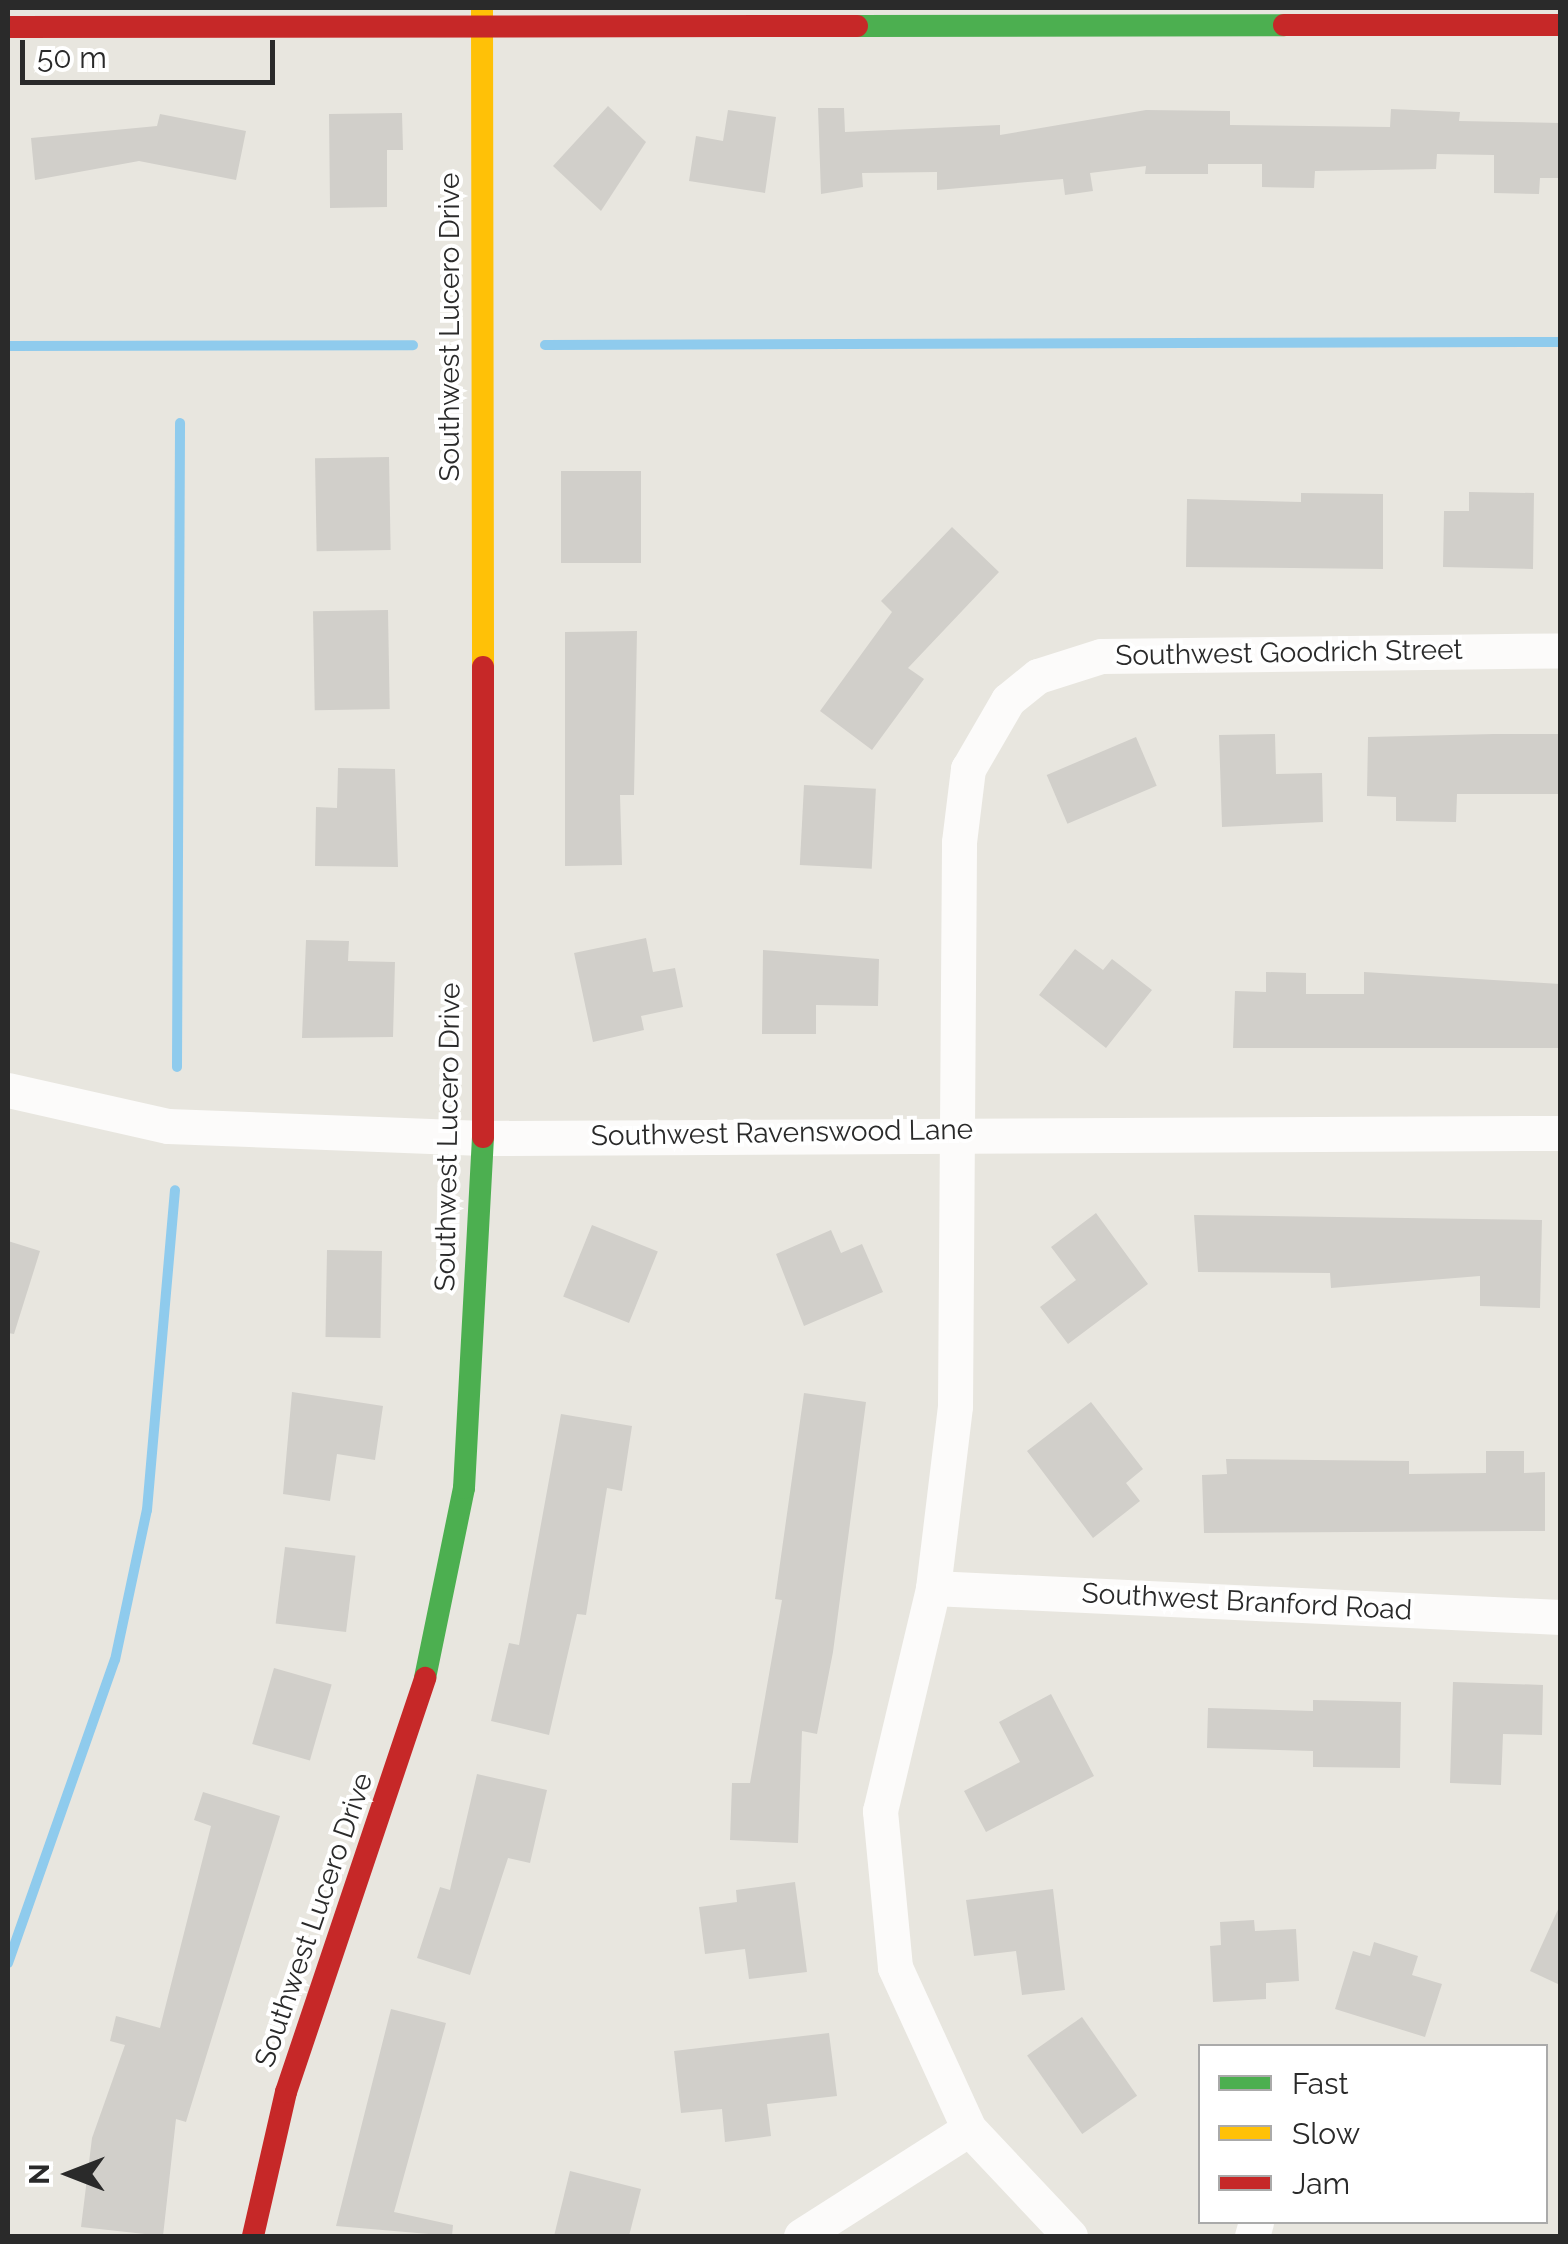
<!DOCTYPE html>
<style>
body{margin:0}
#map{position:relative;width:1568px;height:2244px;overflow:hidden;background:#e8e6df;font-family:Raleway,sans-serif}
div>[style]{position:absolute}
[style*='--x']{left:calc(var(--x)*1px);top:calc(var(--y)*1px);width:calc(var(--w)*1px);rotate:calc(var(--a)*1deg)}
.stream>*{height:10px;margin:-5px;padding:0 5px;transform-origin:5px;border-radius:5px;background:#8fcbed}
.building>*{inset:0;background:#d1cfca;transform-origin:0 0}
.street>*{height:35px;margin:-17.5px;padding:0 17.5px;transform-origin:17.5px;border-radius:17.5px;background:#fcfbfa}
.fast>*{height:22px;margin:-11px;padding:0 11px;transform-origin:11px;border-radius:11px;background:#4caf50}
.slow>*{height:22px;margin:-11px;padding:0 11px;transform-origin:11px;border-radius:11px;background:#ffc107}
.jam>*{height:22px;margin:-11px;padding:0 11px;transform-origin:11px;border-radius:11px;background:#c62828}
span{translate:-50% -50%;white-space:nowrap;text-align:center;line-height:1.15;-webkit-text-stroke:8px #fff;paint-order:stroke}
.street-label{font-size:28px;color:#2a2a2a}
.frame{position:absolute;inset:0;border:10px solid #2a2a2a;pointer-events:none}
.legend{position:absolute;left:1198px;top:2044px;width:350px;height:180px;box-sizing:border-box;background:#fff;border:2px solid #aaa;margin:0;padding:12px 18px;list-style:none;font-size:30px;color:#2a2a2a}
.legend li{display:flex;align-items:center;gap:20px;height:50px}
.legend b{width:50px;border:2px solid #aaa}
.north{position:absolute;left:20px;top:2124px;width:100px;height:100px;-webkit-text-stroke:8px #fff;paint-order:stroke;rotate:270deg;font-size:28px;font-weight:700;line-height:40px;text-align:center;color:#2a2a2a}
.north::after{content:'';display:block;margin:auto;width:35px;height:45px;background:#2a2a2a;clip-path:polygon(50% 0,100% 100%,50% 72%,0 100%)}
.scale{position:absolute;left:20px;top:40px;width:255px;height:45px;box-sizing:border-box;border:5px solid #2a2a2a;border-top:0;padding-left:12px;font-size:30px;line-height:35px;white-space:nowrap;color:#2a2a2a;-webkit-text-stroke:8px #fff;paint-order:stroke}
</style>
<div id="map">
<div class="stream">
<i style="--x:545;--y:345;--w:1015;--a:-0.17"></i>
<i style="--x:8;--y:346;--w:405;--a:-0.1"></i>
<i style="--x:177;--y:1067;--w:644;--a:-89.73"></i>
<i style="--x:8;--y:1963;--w:321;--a:-70.6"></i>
<i style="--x:115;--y:1660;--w:153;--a:-78"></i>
<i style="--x:147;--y:1510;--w:321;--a:-85"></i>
</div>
<div class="building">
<i style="clip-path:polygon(608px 106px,646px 142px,601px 211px,553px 166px)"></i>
<i style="clip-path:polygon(818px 108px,844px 108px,845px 132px,1000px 125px,1000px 135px,1146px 110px,1230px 111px,1230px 125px,1390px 127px,1391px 109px,1460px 112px,1459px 121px,1560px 123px,1560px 178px,1540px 178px,1539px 194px,1494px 193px,1494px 155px,1437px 154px,1436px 169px,1315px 171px,1314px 188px,1262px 187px,1262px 164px,1208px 164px,1208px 174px,1145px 174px,1146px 166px,1090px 173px,1093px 191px,1065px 195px,1063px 179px,937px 190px,937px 172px,862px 173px,863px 187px,821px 194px)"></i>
<i style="clip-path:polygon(728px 110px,776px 117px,765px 193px,689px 181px,696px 136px,723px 141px)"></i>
<i style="clip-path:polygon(402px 113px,403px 150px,387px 150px,387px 207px,330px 208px,329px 114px)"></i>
<i style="clip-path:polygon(160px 114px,246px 131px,236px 180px,139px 161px,35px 180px,31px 138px,157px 126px)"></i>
<i style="left:389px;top:457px;width:93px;height:74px;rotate:89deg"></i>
<i style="left:561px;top:471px;width:80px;height:92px"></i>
<i style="clip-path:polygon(1469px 492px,1534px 493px,1533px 569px,1443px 567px,1444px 511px,1469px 511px)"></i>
<i style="clip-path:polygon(1301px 493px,1383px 494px,1383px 569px,1186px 567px,1187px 499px,1301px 502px)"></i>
<i style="clip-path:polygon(952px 527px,999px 572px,908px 668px,924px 679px,872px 750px,820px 711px,892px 612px,881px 601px)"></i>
<i style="left:388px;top:610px;width:99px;height:75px;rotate:89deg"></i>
<i style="clip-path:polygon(637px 631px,634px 795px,620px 795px,622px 865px,565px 866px,565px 632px)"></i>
<i style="clip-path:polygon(1275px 734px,1276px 774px,1322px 773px,1323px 822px,1222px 827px,1219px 735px)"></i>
<i style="clip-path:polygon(1494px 734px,1560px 734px,1560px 794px,1457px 794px,1456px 822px,1396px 821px,1396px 797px,1367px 796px,1368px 737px)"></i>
<i style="left:1136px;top:737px;width:53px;height:97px;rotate:67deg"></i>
<i style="clip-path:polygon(338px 768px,395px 769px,398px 867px,315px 866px,316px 807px,337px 808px)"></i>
<i style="left:804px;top:785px;width:72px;height:80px;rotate:3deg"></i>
<i style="clip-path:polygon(646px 938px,653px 972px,675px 968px,683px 1007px,641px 1016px,644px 1030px,593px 1042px,574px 953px)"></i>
<i style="clip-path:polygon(306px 940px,349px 941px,348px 961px,395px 962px,393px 1037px,302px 1038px)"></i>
<i style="clip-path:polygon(1075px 949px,1103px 970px,1112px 959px,1152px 990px,1106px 1048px,1039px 995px)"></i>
<i style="clip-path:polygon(763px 950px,879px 959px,878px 1006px,816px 1005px,816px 1034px,762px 1034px)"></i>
<i style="clip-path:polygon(1266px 972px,1306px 973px,1306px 994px,1364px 994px,1364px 972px,1560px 984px,1560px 1048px,1233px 1048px,1235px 991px,1266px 992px)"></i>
<i style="clip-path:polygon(1096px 1213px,1148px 1284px,1068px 1344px,1040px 1307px,1076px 1280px,1051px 1247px)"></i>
<i style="clip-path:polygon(1194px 1215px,1542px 1220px,1540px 1308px,1480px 1306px,1480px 1276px,1331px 1288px,1330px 1273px,1198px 1272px)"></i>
<i style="left:592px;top:1225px;width:71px;height:77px;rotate:22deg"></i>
<i style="clip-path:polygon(831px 1230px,841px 1253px,862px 1244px,883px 1292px,804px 1326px,776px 1254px)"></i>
<i style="clip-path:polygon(8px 1241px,40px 1251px,14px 1334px,8px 1333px)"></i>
<i style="left:327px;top:1250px;width:55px;height:87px;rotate:1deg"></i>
<i style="clip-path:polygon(292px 1392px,383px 1406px,375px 1460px,337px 1454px,330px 1501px,283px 1494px)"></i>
<i style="clip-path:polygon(804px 1393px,866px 1402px,833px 1652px,817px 1734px,802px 1731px,798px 1843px,730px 1840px,732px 1783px,750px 1783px,782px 1600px,775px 1599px)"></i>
<i style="clip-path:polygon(1091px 1402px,1143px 1469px,1126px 1483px,1140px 1501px,1093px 1538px,1027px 1451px)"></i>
<i style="clip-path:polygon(561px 1414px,632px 1426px,622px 1491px,607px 1488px,586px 1615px,577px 1614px,549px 1735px,491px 1721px,509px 1643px,519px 1645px)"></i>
<i style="clip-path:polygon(1486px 1451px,1524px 1451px,1524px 1473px,1545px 1472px,1545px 1531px,1204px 1533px,1202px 1475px,1227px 1474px,1226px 1459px,1409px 1461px,1409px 1474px,1486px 1473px)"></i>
<i style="left:285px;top:1547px;width:71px;height:77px;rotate:7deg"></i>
<i style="left:274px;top:1668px;width:60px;height:79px;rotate:16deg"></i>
<i style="clip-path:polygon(1453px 1682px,1543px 1685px,1542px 1735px,1503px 1734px,1501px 1785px,1450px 1783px)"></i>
<i style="clip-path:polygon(1051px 1694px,1094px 1776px,986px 1832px,964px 1791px,1020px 1762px,999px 1722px)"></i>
<i style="clip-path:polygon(1313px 1700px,1401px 1702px,1400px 1768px,1313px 1767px,1313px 1751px,1207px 1748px,1208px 1708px,1313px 1711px)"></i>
<i style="clip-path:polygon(477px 1774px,547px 1790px,530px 1863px,508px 1858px,470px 1975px,417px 1958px,440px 1887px,450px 1890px)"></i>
<i style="clip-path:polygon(203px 1792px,280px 1816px,186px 2122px,176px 2119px,163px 2236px,81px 2227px,92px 2138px,125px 2045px,110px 2041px,116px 2016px,160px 2028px,211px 1826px,194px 1820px)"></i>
<i style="clip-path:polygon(795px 1882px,807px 1972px,749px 1979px,745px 1949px,705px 1954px,699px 1907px,737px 1902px,736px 1890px)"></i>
<i style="clip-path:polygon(1053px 1889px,1065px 1990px,1022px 1995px,1016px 1951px,974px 1956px,966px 1900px)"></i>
<i style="clip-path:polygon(1560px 1905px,1560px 1985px,1530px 1971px)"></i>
<i style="clip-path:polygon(1254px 1920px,1255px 1931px,1296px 1929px,1299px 1981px,1266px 1983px,1266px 1999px,1213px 2002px,1210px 1946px,1221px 1945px,1220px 1922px)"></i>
<i style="clip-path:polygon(1374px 1942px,1418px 1956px,1412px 1975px,1442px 1984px,1425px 2037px,1335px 2009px,1353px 1951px,1370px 1956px)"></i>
<i style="clip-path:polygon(391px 2009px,446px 2023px,394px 2212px,453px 2225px,452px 2236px,336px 2226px)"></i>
<i style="left:1082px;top:2017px;width:96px;height:67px;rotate:55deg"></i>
<i style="clip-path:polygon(829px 2033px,837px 2096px,767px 2104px,771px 2136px,725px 2142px,722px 2109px,681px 2113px,674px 2051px)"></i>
<i style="clip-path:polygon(570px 2171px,641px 2189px,629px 2236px,554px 2236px)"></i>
</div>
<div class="street">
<i style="--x:8;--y:1090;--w:164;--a:12.7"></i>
<i style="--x:168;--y:1126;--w:315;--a:2.2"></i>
<i style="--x:483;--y:1138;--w:1077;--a:-0.27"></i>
<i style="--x:933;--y:1588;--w:628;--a:2.65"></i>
<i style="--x:801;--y:2236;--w:199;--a:-32.5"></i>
<i style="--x:1070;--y:2236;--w:147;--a:-133.3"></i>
<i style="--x:969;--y:2129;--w:178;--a:-114.6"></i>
<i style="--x:895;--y:1967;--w:157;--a:-95.5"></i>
<i style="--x:880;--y:1811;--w:229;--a:-76.6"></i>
<i style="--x:933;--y:1588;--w:183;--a:-83.1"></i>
<i style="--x:955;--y:1406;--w:564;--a:-89.59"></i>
<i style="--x:959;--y:842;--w:74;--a:-83"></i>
<i style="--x:968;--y:769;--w:80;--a:-59.9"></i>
<i style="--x:1008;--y:700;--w:38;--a:-39"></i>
<i style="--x:1038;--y:676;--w:66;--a:-17.6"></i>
<i style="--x:1101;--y:656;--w:459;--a:-0.7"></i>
<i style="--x:1252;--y:2236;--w:15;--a:-74"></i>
</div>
<div class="fast">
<i style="--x:857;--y:26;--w:427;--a:-0.1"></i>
<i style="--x:425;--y:1678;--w:194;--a:-78.4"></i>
<i style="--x:464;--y:1488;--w:352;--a:-86.9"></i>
</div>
<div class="slow">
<i style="--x:482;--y:8;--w:659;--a:89.91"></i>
</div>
<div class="jam">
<i style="--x:1284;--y:25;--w:276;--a:0"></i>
<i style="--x:8;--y:27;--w:849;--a:-0.07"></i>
<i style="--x:483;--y:667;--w:470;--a:90"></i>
<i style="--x:253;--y:2236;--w:148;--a:-77.1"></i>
<i style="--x:286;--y:2092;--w:437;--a:-71.4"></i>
</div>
<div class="street-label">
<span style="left:450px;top:327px;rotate:-90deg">Southwest Lucero Drive</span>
<span style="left:1289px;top:653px;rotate:-1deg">Southwest Goodrich Street</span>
<span style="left:782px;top:1133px;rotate:-1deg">Southwest Ravenswood Lane</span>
<span style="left:448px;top:1137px;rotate:-89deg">Southwest Lucero Drive</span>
<span style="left:1247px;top:1602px;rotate:3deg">Southwest Branford Road</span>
<span style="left:314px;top:1920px;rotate:-71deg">Southwest Lucero Drive</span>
</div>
<div class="frame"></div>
<ul class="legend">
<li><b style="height:12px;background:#4caf50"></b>Fast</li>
<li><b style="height:12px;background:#ffc107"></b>Slow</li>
<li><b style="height:12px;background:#c62828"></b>Jam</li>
</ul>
<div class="north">N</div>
<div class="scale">50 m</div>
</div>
